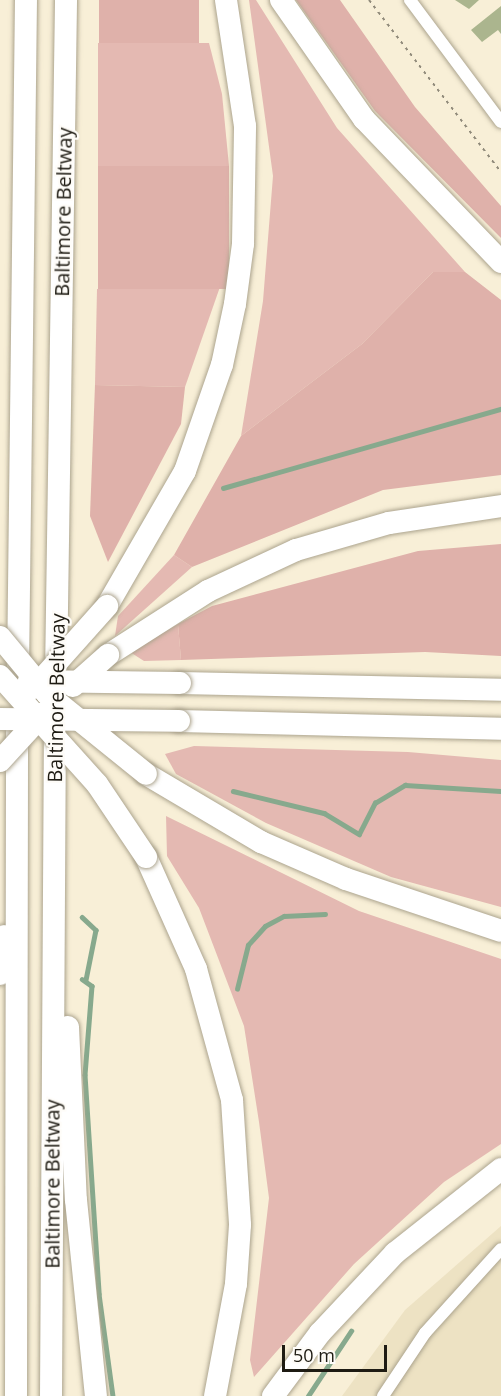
<!DOCTYPE html>
<style>
body{margin:0}
#map{position:relative;width:501px;height:1396px;overflow:hidden;background:#f8efd7;font-family:"Open Sans",sans-serif}
div>[style]{position:absolute}
[style*='--x']{left:calc(var(--x)*1px);top:calc(var(--y)*1px);width:calc(var(--w)*1px);rotate:calc(var(--a)*1deg)}
.built>*{inset:0;background:#ede2c3}
.green>*{inset:0;background:#e4b9b2}
.forest>*{inset:0;background:#dfb1aa;transform-origin:0 0}
.stream>*{height:4.5px;margin:-2.25px;padding:0 2.25px;transform-origin:2.25px;border-radius:2.25px;background:#87a98d}
.building>*{inset:0;background:#abb58e}
.path>*{height:2px;margin-top:-1px;transform-origin:0;background:repeating-linear-gradient(90deg,#8f8979 0 3px,transparent 0 7.5px)}
.roads{filter:drop-shadow(0 0 2px #aca48e) drop-shadow(0 0 2px #aca48e)}
.minor>*{height:12px;margin:-6px;padding:0 6px;transform-origin:6px;border-radius:6px;background:#fff}
.motorway>*{height:22px;margin:-11px;padding:0 11px;transform-origin:11px;border-radius:11px;background:#fff}
.bridges{filter:drop-shadow(0 0 2px #aca48e) drop-shadow(0 0 2px #aca48e)}
.motorway-bridge>*{height:22px;margin:-11px;padding:0 11px;transform-origin:11px;border-radius:11px;background:#fff}
span{translate:-50% -50%;white-space:nowrap;text-align:center;line-height:1.15;-webkit-text-stroke:4.5px #fefcf8;paint-order:stroke}
.street-label{font-size:20px;color:#1e1b13}
.scale{position:absolute;left:282px;top:1345px;width:105px;height:27px;box-sizing:border-box;border:3px solid #1e1b13;border-top:0;padding-left:8px;font-size:18px;line-height:21px;white-space:nowrap;color:#1e1b13;-webkit-text-stroke:4px #fefcf8;paint-order:stroke}
</style>
<div id="map">
<div class="built">
<i style="clip-path:polygon(501px 1226px,501px 1396px,342px 1396px,405px 1310px)"></i>
</div>
<div class="green">
<i style="clip-path:polygon(249px 0,256px 0,337px 128px,465px 272px,433px 272px,362px 344px,241px 436px,263px 301px,273px 176px)"></i>
<i style="clip-path:polygon(98px 43px,209px 43px,222px 94px,229px 166px,98px 166px)"></i>
<i style="clip-path:polygon(221px 284px,185px 387px,95px 385px,97px 289px)"></i>
<i style="clip-path:polygon(174px 555px,192px 567px,115px 636px,118px 616px)"></i>
<i style="clip-path:polygon(178px 624px,181px 660px,144px 661px,130px 652px)"></i>
<i style="clip-path:polygon(194px 746px,408px 752px,501px 760px,501px 907px,391px 877px,266px 823px,176px 774px,165px 754px)"></i>
<i style="clip-path:polygon(166px 816px,359px 911px,501px 959px,501px 1144px,444px 1182px,354px 1264px,254px 1377px,250px 1360px,269px 1198px,259px 1122px,244px 1026px,199px 908px,167px 856px)"></i>
</div>
<div class="forest">
<i style="left:99px;top:0;width:100px;height:43px"></i>
<i style="clip-path:polygon(296px 0,340px 0,415px 107px,501px 206px,501px 238px,375px 111px)"></i>
<i style="left:98px;top:166px;width:131px;height:123px"></i>
<i style="clip-path:polygon(433px 272px,465px 272px,501px 300px,501px 475px,383px 490px,192px 567px,174px 555px,241px 436px,362px 344px)"></i>
<i style="clip-path:polygon(95px 385px,185px 387px,181px 424px,108px 562px,90px 516px)"></i>
<i style="clip-path:polygon(501px 544px,501px 656px,425px 652px,181px 660px,178px 624px,212px 606px,418px 551px)"></i>
</div>
<div class="stream">
<i style="--x:223;--y:488;--w:289;--a:-15.9"></i>
<i style="--x:233;--y:791;--w:94;--a:13.6"></i>
<i style="--x:324;--y:813;--w:41;--a:31"></i>
<i style="--x:359;--y:834;--w:35;--a:-63"></i>
<i style="--x:375;--y:803;--w:35;--a:-31"></i>
<i style="--x:405;--y:785;--w:96;--a:3.6"></i>
<i style="--x:82;--y:917;--w:19;--a:43"></i>
<i style="--x:96;--y:930;--w:51;--a:101.3"></i>
<i style="--x:82;--y:979;--w:12;--a:35"></i>
<i style="--x:92;--y:986;--w:89;--a:94.5"></i>
<i style="--x:85;--y:1075;--w:219;--a:86.3"></i>
<i style="--x:99;--y:1294;--w:103;--a:82.2"></i>
<i style="--x:237;--y:989;--w:45;--a:-76"></i>
<i style="--x:248;--y:945;--w:25;--a:-48"></i>
<i style="--x:265;--y:926;--w:21;--a:-28"></i>
<i style="--x:284;--y:916;--w:41;--a:-2.8"></i>
<i style="--x:308;--y:1396;--w:78;--a:-56.5"></i>
</div>
<div class="building">
<i style="clip-path:polygon(455px 0,479px 0,469px 9px)"></i>
<i style="clip-path:polygon(501px 6px,501px 34px,498px 30px,482px 42px,471px 30px)"></i>
</div>
<div class="path">
<i style="--x:369;--y:0;--w:217;--a:52.5"></i>
</div>
<div class="roads">
<div class="minor">
<i style="--x:410;--y:0;--w:152;--a:53.3"></i>
<i style="--x:383;--y:1396;--w:76;--a:-56.3"></i>
<i style="--x:425;--y:1333;--w:113;--a:-47.9"></i>
</div>
<div class="motorway">
<i style="--x:281;--y:0;--w:145;--a:55.1"></i>
<i style="--x:364;--y:119;--w:198;--a:46.2"></i>
<i style="--x:107;--y:606;--w:156;--a:-60"></i>
<i style="--x:185;--y:471;--w:112;--a:-70.8"></i>
<i style="--x:222;--y:365;--w:62;--a:-78"></i>
<i style="--x:235;--y:304;--w:61;--a:-82.4"></i>
<i style="--x:243;--y:244;--w:118;--a:-89"></i>
<i style="--x:245;--y:126;--w:127;--a:-98.6"></i>
<i style="--x:108;--y:655;--w:119;--a:-32.6"></i>
<i style="--x:208;--y:591;--w:97;--a:-25"></i>
<i style="--x:296;--y:550;--w:97;--a:-16.2"></i>
<i style="--x:389;--y:523;--w:113;--a:-8.6"></i>
<i style="--x:18;--y:672;--w:672;--a:-89.32"></i>
<i style="--x:56;--y:676;--w:676;--a:-89.15"></i>
<i style="--x:180;--y:683;--w:321;--a:1.2"></i>
<i style="--x:179;--y:721;--w:322;--a:1.4"></i>
<i style="--x:146;--y:774;--w:134;--a:30.6"></i>
<i style="--x:261;--y:842;--w:93;--a:23.5"></i>
<i style="--x:346;--y:879;--w:163;--a:18.5"></i>
<i style="--x:146;--y:857;--w:123;--a:65.9"></i>
<i style="--x:196;--y:969;--w:136;--a:74.6"></i>
<i style="--x:232;--y:1100;--w:125;--a:86.3"></i>
<i style="--x:240;--y:1225;--w:59;--a:93.9"></i>
<i style="--x:236;--y:1284;--w:114;--a:100.6"></i>
<i style="--x:0;--y:974;--w:38;--a:-84"></i>
<i style="--x:68;--y:1027;--w:173;--a:87.4"></i>
<i style="--x:76;--y:1200;--w:197;--a:84.2"></i>
<i style="--x:16;--y:1396;--w:667;--a:-89.91"></i>
<i style="--x:51;--y:1396;--w:672;--a:-89.66"></i>
<i style="--x:273;--y:1396;--w:79;--a:-53.3"></i>
<i style="--x:320;--y:1333;--w:110;--a:-46.8"></i>
<i style="--x:395;--y:1253;--w:135;--a:-38.4"></i>
</div>
</div>
<div class="bridges">
<div class="motorway-bridge">
<i style="--x:0;--y:637;--w:74;--a:50.5"></i>
<i style="--x:47;--y:694;--w:127;--a:38.9"></i>
<i style="--x:0;--y:676;--w:145;--a:48.1"></i>
<i style="--x:97;--y:784;--w:88;--a:56.1"></i>
<i style="--x:29;--y:681;--w:151;--a:0.8"></i>
<i style="--x:73;--y:686;--w:47;--a:-41.5"></i>
<i style="--x:34;--y:688;--w:110;--a:-48.3"></i>
<i style="--x:0;--y:719;--w:179;--a:0.6"></i>
<i style="--x:0;--y:761;--w:65;--a:-47.5"></i>
</div>
</div>
<div class="street-label">
<span style="left:63px;top:212px;rotate:-89deg">Baltimore Beltway</span>
<span style="left:56px;top:698px;rotate:-89deg">Baltimore Beltway</span>
<span style="left:52px;top:1184px;rotate:-90deg">Baltimore Beltway</span>
</div>
<div class="scale">50 m</div>
</div>
